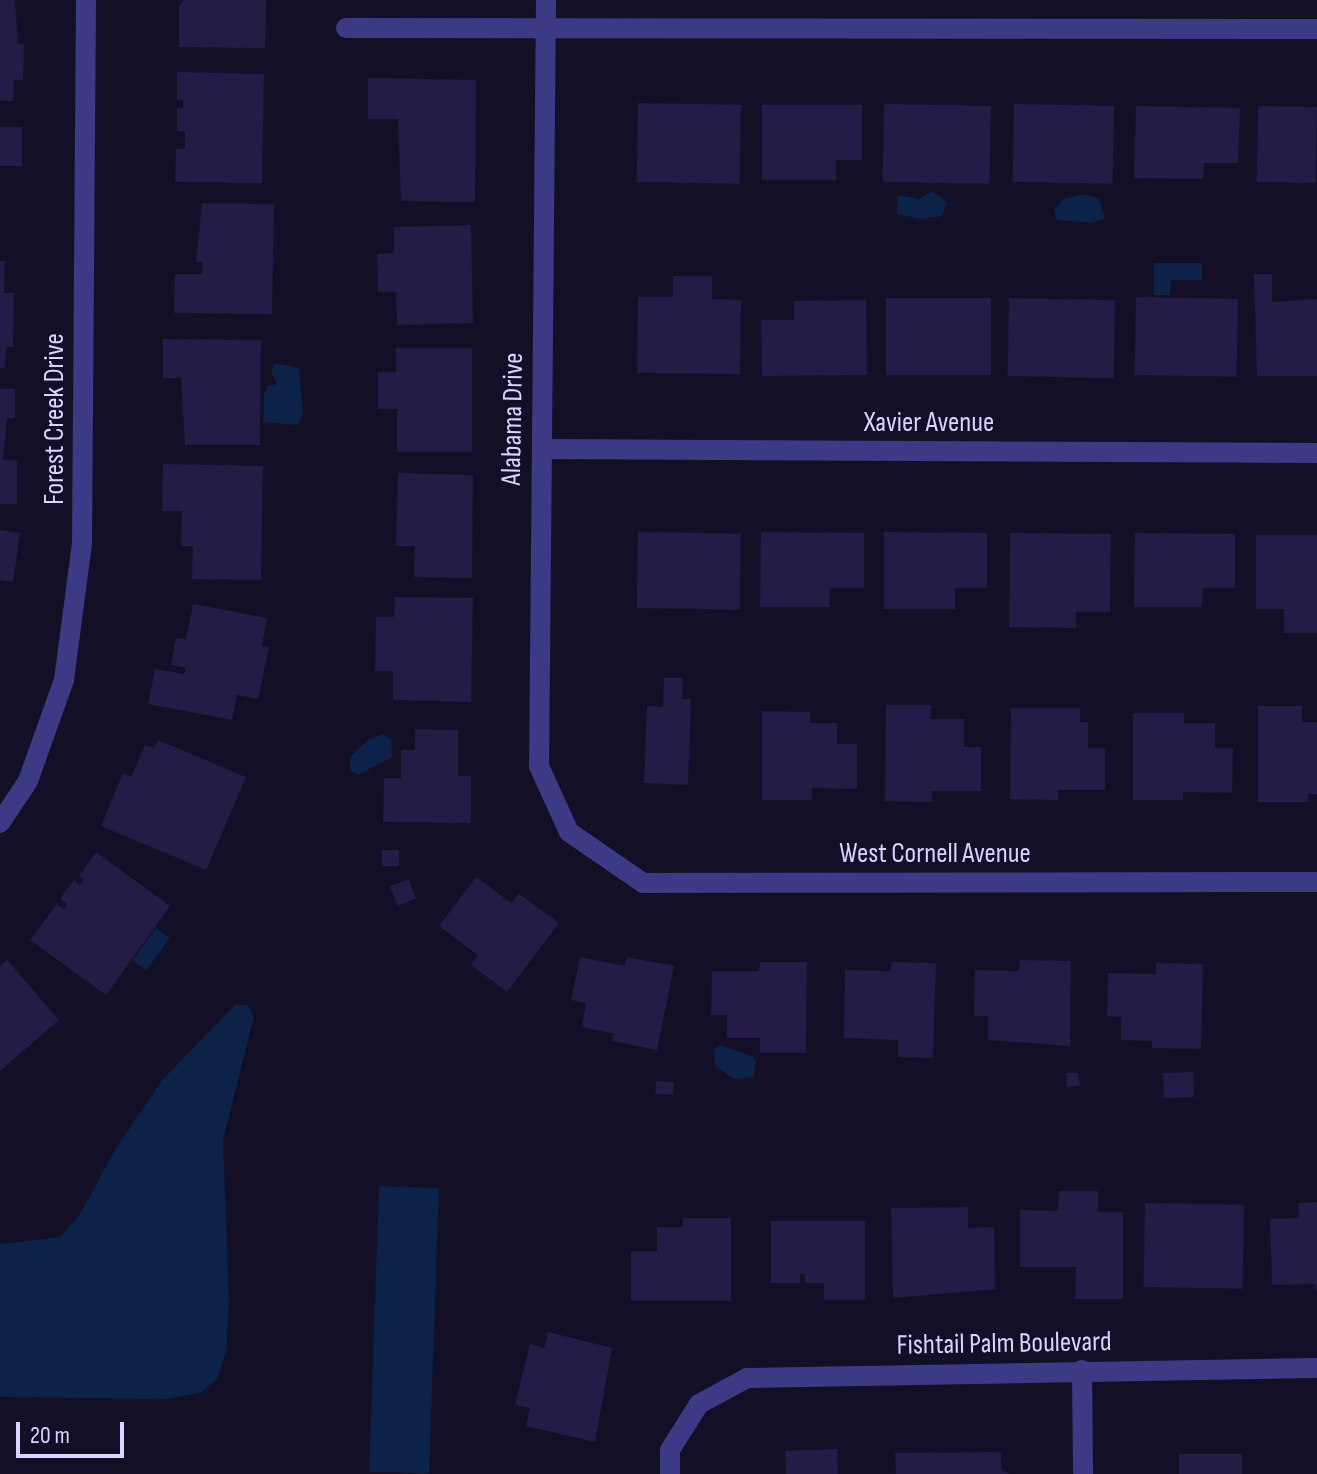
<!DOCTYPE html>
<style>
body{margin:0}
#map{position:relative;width:1317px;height:1474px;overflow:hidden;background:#130f26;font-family:"Sofia Sans Condensed",sans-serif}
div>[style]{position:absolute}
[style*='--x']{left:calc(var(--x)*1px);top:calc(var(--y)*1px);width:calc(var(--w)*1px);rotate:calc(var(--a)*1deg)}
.water>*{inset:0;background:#0c2248;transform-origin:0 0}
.building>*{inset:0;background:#241b47;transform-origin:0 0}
.minor>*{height:20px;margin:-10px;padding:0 10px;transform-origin:10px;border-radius:10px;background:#3d3a85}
span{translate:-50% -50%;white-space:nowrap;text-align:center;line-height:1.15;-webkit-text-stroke:7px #130f26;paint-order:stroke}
.street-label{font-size:28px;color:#d9d4ff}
.scale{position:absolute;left:16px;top:1422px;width:108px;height:36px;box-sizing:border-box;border:4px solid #d9d4ff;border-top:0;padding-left:10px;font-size:24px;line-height:28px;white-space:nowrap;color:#d9d4ff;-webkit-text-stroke:6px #130f26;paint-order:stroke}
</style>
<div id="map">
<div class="water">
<i style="clip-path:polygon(932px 191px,947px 202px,942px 216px,921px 219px,897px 214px,897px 195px,919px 199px)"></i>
<i style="clip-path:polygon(1085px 194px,1099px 199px,1105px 218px,1091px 223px,1057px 220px,1054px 210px,1063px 199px)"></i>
<i style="clip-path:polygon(1154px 263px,1202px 263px,1202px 280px,1171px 280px,1170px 295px,1154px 295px)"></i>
<i style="clip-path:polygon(275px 363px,299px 368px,303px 414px,297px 425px,263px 422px,264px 395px,267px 386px,277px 384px,271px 372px)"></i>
<i style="clip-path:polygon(383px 734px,391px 740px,392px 757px,358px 775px,350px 770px,350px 757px,369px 739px)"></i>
<i style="left:156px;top:928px;width:17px;height:40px;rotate:36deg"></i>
<i style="clip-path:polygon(235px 1005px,247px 1005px,254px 1016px,223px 1140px,229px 1303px,226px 1353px,217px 1379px,200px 1393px,166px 1399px,0 1397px,0 1244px,60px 1237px,79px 1216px,115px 1150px,162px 1080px)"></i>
<i style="clip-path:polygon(719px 1045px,751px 1056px,756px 1061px,754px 1077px,734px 1079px,715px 1066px,714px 1049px)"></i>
<i style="left:439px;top:1188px;width:286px;height:60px;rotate:92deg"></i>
</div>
<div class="building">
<i style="clip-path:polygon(0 0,15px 0,18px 44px,24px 44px,23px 80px,14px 80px,13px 101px,0 101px)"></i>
<i style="clip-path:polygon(184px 0,266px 0,265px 48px,179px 47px,179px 6px)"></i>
<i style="clip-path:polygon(177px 72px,264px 74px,262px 183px,175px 182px,176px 149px,185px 149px,185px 131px,177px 131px,177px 108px,183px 108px,183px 100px,177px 100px)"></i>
<i style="clip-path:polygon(368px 78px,476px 80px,475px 202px,401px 201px,398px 119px,368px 119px)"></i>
<i style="left:638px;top:103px;width:103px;height:79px;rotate:1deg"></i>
<i style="left:884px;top:104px;width:107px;height:78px;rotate:1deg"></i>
<i style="left:1014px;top:104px;width:100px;height:78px;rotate:1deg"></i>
<i style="clip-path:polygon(762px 105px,862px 105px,862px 160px,836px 160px,836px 180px,762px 180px)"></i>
<i style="clip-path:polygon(1136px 106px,1240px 108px,1238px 163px,1204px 163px,1203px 179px,1134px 178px)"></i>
<i style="left:1258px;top:106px;width:59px;height:76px;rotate:1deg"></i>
<i style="left:0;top:127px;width:22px;height:39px"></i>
<i style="clip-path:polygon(202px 203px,274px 204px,272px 314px,174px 313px,175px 274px,202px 274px,203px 262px,196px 262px)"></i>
<i style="clip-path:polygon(471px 225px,473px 323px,397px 325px,396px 292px,378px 292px,377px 254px,394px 253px,394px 227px)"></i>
<i style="clip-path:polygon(0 261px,5px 261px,4px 293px,14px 293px,13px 347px,6px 347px,5px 368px,0 368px)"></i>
<i style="clip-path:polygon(1254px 274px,1272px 274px,1272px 302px,1317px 299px,1317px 376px,1257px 376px)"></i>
<i style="clip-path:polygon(673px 276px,712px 276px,712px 299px,741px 300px,740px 374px,637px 373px,638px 297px,673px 297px)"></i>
<i style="left:1136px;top:297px;width:102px;height:78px;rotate:1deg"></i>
<i style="left:886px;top:298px;width:105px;height:77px"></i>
<i style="clip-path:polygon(866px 300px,867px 375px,762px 376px,761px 320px,794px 320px,794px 301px)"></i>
<i style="left:1115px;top:300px;width:78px;height:106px;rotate:91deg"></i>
<i style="clip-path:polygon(163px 339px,261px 340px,260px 445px,185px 445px,181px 378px,163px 378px)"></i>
<i style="clip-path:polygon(396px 348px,472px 348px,472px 452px,397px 452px,397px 409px,378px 409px,378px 372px,396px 372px)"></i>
<i style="clip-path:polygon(0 389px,15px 389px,15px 418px,7px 418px,3px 460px,17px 460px,17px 504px,0 504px)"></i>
<i style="clip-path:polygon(163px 464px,263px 466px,261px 580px,192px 579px,193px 546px,181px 546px,182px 511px,162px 511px)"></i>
<i style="clip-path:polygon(398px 473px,473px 475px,472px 578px,414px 577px,415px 546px,396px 546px)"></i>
<i style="clip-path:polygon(0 530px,20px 533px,13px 582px,0 580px)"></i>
<i style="left:638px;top:532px;width:103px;height:76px;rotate:1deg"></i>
<i style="clip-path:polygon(761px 532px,864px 533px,864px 588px,830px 588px,829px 607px,760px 607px)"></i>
<i style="clip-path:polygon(884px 532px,987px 533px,987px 588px,955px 588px,955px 609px,884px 609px)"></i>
<i style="clip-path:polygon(1010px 533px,1111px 534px,1110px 612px,1076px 612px,1076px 628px,1009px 627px)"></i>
<i style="clip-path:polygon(1135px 533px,1235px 534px,1235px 588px,1203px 588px,1202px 607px,1134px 607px)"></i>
<i style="clip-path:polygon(1256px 535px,1317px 535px,1317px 633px,1284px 633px,1284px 609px,1256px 609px)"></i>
<i style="clip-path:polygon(395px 597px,473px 598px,471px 702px,393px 700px,393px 671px,375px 671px,376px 617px,394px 617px)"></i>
<i style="clip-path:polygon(193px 604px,267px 618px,262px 646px,269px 647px,258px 699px,237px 695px,232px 720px,148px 704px,155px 669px,184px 674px,186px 668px,171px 665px,176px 638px,186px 639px)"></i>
<i style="clip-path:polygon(664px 678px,683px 678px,682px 699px,691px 699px,688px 785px,644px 783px,647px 706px,663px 707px)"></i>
<i style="clip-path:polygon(886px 705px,931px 705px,930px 719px,964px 719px,964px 747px,981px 747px,981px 791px,932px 791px,932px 802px,885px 801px)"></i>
<i style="clip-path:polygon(1258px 706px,1302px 706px,1302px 722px,1317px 722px,1317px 794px,1308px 794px,1308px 802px,1258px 802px)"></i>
<i style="clip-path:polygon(1011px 708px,1080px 708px,1080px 722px,1088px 722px,1088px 748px,1105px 748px,1105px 790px,1058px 790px,1058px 800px,1010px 799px)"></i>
<i style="clip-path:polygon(762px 711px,810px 712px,810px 723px,837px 723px,837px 744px,857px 744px,857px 789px,812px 788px,812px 800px,762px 800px)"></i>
<i style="clip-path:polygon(1133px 713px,1184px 713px,1184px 723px,1215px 723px,1215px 748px,1233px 748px,1232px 793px,1183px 792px,1183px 800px,1133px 800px)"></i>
<i style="clip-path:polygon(415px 729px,458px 730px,458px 776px,471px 776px,471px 823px,383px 822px,384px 778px,401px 778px,401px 750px,415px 750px)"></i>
<i style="clip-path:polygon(158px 740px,246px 777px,206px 870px,101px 826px,123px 773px,131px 777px,145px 745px,154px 748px)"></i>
<i style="left:382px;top:850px;width:17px;height:16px"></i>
<i style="clip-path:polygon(96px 852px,170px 906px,106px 995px,30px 940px,57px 904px,64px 910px,67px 904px,60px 899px,74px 880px,80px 885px,84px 880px,79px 876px)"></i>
<i style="clip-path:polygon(476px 877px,511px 903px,519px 894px,559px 923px,507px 992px,471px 965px,478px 955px,439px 926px)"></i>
<i style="left:408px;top:879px;width:21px;height:20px;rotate:67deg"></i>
<i style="clip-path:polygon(580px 957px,625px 966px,627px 957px,674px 966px,657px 1050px,612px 1041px,614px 1034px,582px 1027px,586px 1003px,571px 1000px)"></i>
<i style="clip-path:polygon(7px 960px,59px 1020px,0 1071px,0 966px)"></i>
<i style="clip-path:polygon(1020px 960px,1071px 961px,1070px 1046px,988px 1040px,988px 1016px,974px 1016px,975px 970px,1019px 971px)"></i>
<i style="clip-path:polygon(760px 962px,807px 962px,806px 1053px,760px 1053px,760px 1038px,727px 1038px,727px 1015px,711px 1015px,712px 971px,759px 971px)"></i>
<i style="clip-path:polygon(891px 962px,936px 963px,933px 1058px,898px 1057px,898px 1040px,844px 1038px,845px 970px,891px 971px)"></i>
<i style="clip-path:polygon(1156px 963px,1203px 964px,1201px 1049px,1152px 1048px,1152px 1041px,1121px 1040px,1121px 1017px,1107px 1016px,1108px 973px,1156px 974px)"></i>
<i style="left:1193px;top:1072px;width:25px;height:30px;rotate:88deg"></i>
<i style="clip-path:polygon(1066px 1073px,1078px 1073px,1080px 1086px,1067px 1087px)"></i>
<i style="left:656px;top:1081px;width:18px;height:13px;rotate:3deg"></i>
<i style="clip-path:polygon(1059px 1191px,1098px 1191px,1098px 1212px,1123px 1212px,1123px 1299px,1075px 1299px,1076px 1267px,1020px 1267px,1020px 1210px,1058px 1211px)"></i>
<i style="clip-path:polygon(1317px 1202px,1317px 1292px,1314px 1284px,1272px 1285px,1270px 1219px,1299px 1218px,1298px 1203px)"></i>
<i style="left:1145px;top:1203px;width:99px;height:84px;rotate:1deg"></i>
<i style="clip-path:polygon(968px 1207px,968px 1228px,994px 1227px,995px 1289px,893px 1298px,891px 1208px)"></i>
<i style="clip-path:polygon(683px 1218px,731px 1218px,731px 1301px,631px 1301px,631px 1251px,657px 1251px,657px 1227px,683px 1227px)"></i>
<i style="clip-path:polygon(771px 1221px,865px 1221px,865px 1300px,824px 1300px,824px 1283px,805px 1283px,805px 1274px,800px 1274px,800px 1283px,771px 1283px)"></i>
<i style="clip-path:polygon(548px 1332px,612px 1348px,595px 1442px,526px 1426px,530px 1408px,515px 1405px,530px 1344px,544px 1348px)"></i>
<i style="left:837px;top:1449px;width:25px;height:52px;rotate:88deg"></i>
<i style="clip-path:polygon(1001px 1452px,1001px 1469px,1009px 1474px,896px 1474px,895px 1453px)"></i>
<i style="left:1179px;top:1454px;width:63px;height:20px"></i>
</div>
<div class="minor">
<i style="--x:546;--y:0;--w:766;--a:90.52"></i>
<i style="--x:539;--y:766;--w:72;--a:65.6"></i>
<i style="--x:569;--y:832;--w:90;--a:34.6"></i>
<i style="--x:643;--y:883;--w:674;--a:-0.09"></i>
<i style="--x:346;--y:28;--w:971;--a:0.06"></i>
<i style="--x:542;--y:449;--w:775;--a:0.3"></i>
<i style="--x:0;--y:823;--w:50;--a:-56.3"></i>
<i style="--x:28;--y:781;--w:107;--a:-70.4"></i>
<i style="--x:64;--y:680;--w:138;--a:-82.5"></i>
<i style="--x:82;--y:543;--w:543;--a:-89.58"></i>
<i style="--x:1082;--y:1370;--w:104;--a:89.4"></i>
<i style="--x:670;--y:1474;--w:24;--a:-90"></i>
<i style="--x:670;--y:1450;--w:54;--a:-57.8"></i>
<i style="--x:699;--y:1404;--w:55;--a:-28.4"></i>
<i style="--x:747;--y:1378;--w:570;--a:-1.01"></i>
</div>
<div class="street-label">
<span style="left:55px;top:419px;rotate:-90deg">Forest Creek Drive</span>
<span style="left:513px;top:419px;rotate:-89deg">Alabama Drive</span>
<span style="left:929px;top:423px">Xavier Avenue</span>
<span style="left:935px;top:854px">West Cornell Avenue</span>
<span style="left:1004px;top:1344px;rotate:-1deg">Fishtail Palm Boulevard</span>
</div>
<div class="scale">20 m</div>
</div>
